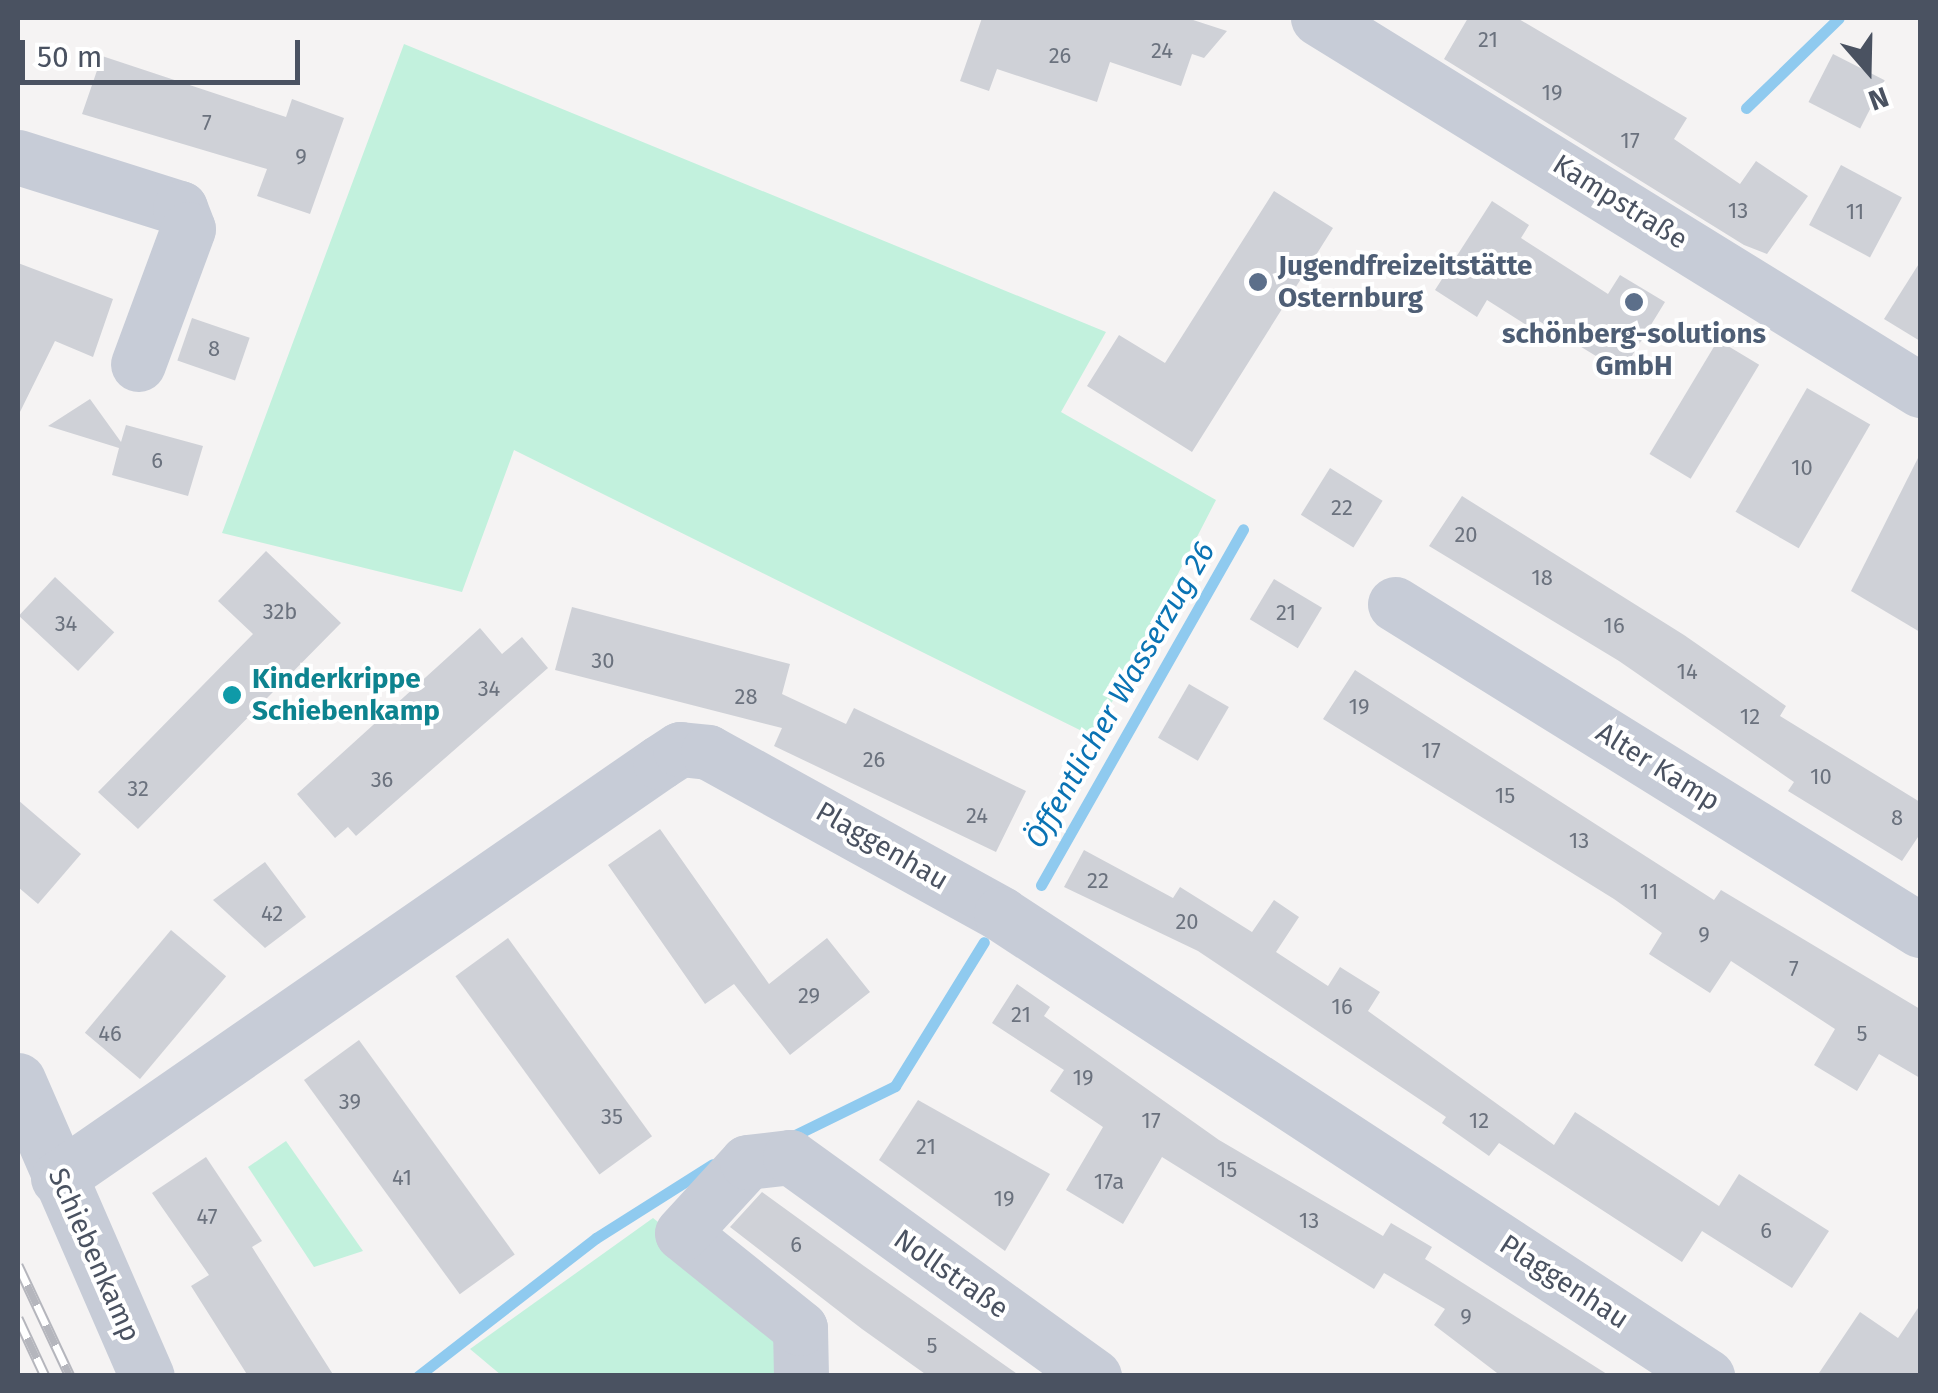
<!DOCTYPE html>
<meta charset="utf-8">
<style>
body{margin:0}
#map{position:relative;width:1938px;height:1393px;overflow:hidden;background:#f5f3f3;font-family:"Fira Sans",sans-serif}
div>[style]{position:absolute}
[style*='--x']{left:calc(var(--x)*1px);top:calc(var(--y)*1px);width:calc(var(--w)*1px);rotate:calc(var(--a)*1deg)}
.green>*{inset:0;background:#c2f1dd}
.stream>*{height:11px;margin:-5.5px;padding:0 5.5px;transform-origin:5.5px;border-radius:5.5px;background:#8fcaef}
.building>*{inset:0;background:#cfd1d7;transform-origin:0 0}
.minor>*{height:55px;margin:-27.5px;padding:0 27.5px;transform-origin:27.5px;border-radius:27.5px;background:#c7ccd7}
.rail>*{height:11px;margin-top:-5.5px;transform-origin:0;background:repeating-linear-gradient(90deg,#fff 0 22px,#b5b6bd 0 44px);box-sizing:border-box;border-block:2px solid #b5b6bd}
.dots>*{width:28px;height:28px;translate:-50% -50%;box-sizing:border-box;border:5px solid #fff;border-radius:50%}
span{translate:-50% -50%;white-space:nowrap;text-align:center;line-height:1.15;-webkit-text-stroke:8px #fff;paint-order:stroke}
.number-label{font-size:22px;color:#6b727e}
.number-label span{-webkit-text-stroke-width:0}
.street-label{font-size:28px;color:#4a5261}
.service-label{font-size:28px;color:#4e5e75;font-weight:700}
.left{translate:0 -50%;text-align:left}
.culture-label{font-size:28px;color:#0d838f;font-weight:700}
.water-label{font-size:30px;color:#0a73b4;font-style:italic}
.frame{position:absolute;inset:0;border:20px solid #4a5261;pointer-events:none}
.north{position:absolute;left:1818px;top:20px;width:100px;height:100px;-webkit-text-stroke:8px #fff;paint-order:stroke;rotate:160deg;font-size:28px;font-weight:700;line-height:40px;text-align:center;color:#4a5261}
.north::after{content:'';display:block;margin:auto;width:35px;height:45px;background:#4a5261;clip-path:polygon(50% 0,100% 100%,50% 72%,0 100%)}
.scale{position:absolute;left:20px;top:40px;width:280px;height:45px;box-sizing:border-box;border:5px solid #4a5261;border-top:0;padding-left:12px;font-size:30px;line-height:35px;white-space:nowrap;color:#4a5261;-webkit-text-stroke:8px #fff;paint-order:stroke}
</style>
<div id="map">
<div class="green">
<i style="clip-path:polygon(404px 44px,1106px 332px,1061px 412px,1216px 500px,1094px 737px,514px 450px,462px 592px,222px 533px)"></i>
<i style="clip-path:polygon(286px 1141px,363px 1251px,314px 1267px,248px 1167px)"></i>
<i style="clip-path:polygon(653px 1218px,797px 1332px,798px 1375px,501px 1375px,470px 1349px)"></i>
</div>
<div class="stream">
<i style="--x:1746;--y:108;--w:129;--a:-44.1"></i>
<i style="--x:1041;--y:885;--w:409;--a:-60.4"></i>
<i style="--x:791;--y:1137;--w:116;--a:-26.1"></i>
<i style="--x:895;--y:1086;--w:169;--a:-58.3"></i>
<i style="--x:418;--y:1376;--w:225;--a:-37.8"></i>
<i style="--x:596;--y:1238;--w:138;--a:-32.3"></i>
</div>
<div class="building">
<i style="clip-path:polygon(982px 18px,1187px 18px,1227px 31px,1204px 58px,1192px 54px,1181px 86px,1110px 62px,1097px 102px,997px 69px,989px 91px,960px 81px)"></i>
<i style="clip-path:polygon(1468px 18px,1517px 18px,1687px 118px,1674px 139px,1740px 184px,1756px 161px,1808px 196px,1767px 254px,1744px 245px,1444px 59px)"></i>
<i style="left:1833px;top:54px;width:58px;height:54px;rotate:27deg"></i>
<i style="clip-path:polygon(102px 56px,286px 117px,292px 99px,344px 118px,310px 214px,257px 196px,267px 169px,82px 114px)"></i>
<i style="left:1841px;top:165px;width:69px;height:68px;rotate:28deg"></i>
<i style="clip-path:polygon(1274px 191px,1333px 228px,1192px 452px,1087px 386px,1119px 335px,1165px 363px)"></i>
<i style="clip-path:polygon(1492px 201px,1529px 225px,1521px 238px,1608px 294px,1620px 275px,1665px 302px,1622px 372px,1534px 318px,1528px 326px,1487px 300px,1477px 317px,1435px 290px)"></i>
<i style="clip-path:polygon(1920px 262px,1920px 341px,1884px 319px)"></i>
<i style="clip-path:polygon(18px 263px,113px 299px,93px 357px,55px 341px,18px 416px)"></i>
<i style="left:192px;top:318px;width:61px;height:45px;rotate:19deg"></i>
<i style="left:1718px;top:340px;width:48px;height:133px;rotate:31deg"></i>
<i style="left:1807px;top:388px;width:73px;height:143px;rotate:30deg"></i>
<i style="clip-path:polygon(90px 399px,121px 442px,126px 425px,203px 446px,188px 496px,112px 475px,119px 448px,48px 426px)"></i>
<i style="clip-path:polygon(1920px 454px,1920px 632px,1851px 591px)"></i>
<i style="left:1330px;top:468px;width:62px;height:55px;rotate:32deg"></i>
<i style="clip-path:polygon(1462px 496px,1684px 635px,1786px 706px,1780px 716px,1920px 802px,1920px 834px,1902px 861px,1788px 791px,1794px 782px,1619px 661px,1429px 546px)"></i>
<i style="clip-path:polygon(266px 551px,341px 623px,138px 829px,98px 792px,253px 634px,218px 601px)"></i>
<i style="left:55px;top:577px;width:81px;height:53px;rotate:43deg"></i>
<i style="left:1274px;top:579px;width:56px;height:47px;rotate:31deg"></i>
<i style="clip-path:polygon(572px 607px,790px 664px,782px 694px,846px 724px,854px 708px,1026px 791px,996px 852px,774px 746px,782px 728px,555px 670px)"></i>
<i style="clip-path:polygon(480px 628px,502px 654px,522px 637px,548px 668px,356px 836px,348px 827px,335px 838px,297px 794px)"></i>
<i style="clip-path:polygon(1355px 670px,1714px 900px,1721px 890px,1920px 1009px,1920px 1078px,1879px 1054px,1857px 1091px,1814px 1065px,1835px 1029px,1731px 961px,1710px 993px,1649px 954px,1662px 933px,1614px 899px,1323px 719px)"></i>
<i style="left:1189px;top:684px;width:46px;height:62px;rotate:30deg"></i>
<i style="clip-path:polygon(18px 800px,81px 854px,38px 904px,18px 887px)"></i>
<i style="clip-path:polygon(660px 829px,769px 984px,827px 938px,870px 992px,790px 1055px,734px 984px,705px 1004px,608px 865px)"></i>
<i style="clip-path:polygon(1084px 850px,1173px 898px,1180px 887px,1252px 932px,1274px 900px,1299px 917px,1276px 952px,1328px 986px,1340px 967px,1380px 992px,1368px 1011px,1554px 1145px,1575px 1112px,1719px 1206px,1739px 1174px,1829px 1231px,1792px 1288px,1702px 1231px,1682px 1262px,1499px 1143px,1489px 1156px,1442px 1123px,1446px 1117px,1198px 951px,1064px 887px)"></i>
<i style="clip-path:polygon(265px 862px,306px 917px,265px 948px,213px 900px)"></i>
<i style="left:171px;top:930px;width:72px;height:134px;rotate:40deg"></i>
<i style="left:508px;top:938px;width:245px;height:65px;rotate:54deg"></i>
<i style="clip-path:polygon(1017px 984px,1050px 1007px,1044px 1016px,1219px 1140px,1383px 1236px,1391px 1223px,1432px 1247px,1425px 1259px,1610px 1376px,1501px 1376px,1434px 1325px,1445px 1309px,1384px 1273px,1374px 1289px,1162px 1157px,1123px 1224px,1066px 1190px,1103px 1127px,1050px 1091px,1064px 1070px,992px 1023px)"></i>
<i style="left:359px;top:1040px;width:265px;height:68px;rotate:54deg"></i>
<i style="clip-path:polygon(918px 1100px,1050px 1174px,1005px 1251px,879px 1160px)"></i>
<i style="clip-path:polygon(206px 1157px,262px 1241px,252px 1247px,334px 1376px,248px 1376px,191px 1286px,209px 1275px,152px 1193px)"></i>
<i style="clip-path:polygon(762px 1192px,864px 1266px,1020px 1376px,928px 1376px,862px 1329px,730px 1227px)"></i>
<i style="clip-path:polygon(1920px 1305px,1920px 1376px,1817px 1376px,1860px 1312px,1898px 1338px)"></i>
</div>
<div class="minor">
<i style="--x:1318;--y:18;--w:708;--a:31.71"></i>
<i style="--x:18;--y:157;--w:170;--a:17.5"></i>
<i style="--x:180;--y:208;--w:22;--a:69"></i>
<i style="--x:188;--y:229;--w:144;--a:110.3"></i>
<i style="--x:1395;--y:604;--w:618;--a:31.84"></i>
<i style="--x:18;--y:1080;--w:323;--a:66.5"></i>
<i style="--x:58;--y:1178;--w:732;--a:-34.65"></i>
<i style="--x:660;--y:762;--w:24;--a:-33"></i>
<i style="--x:680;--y:749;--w:28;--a:6"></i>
<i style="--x:708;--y:752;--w:335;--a:28.9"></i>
<i style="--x:1001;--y:914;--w:844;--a:33.2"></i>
<i style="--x:801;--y:1376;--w:48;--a:-91.2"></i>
<i style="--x:800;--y:1328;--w:151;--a:-141.2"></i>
<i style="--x:682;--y:1233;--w:96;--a:-47.5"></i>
<i style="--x:747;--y:1162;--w:43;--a:-6.6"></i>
<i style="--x:790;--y:1157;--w:375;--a:35.8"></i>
</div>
<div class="rail">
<i style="--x:18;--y:1265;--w:123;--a:64.9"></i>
<i style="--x:18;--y:1318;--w:64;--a:65"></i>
</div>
<div class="dots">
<i style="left:1258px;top:282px;background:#5c6f8a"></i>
<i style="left:1634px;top:302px;background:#5c6f8a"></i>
<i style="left:232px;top:695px;background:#0f9aa8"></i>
</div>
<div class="number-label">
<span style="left:1488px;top:40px">21</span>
<span style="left:1162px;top:51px">24</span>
<span style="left:1060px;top:56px">26</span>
<span style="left:1552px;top:93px">19</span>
<span style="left:207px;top:123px">7</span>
<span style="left:1630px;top:141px">17</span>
<span style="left:301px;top:157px">9</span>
<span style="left:1738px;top:211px">13</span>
<span style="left:1855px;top:212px">11</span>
<span style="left:214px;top:349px">8</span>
<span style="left:157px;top:461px">6</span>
<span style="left:1802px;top:468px">10</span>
<span style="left:1342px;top:508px">22</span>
<span style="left:1466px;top:535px">20</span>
<span style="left:1542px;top:578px">18</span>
<span style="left:280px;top:612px">32b</span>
<span style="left:1286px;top:613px">21</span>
<span style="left:66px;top:624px">34</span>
<span style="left:1614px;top:626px">16</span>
<span style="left:603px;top:661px">30</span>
<span style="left:1687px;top:672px">14</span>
<span style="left:489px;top:689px">34</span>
<span style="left:746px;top:697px">28</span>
<span style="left:1359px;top:707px">19</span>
<span style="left:1750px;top:717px">12</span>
<span style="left:1431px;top:751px">17</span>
<span style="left:874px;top:760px">26</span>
<span style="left:1821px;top:777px">10</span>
<span style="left:382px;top:780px">36</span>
<span style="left:138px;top:789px">32</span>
<span style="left:1505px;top:796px">15</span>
<span style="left:977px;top:816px">24</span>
<span style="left:1897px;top:818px">8</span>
<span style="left:1579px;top:841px">13</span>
<span style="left:1098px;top:881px">22</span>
<span style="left:1649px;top:892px">11</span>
<span style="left:272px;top:914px">42</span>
<span style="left:1187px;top:922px">20</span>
<span style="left:1704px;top:935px">9</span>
<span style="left:1794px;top:969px">7</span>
<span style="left:809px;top:996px">29</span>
<span style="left:1342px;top:1007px">16</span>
<span style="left:1021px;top:1015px">21</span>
<span style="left:110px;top:1034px">46</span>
<span style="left:1862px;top:1034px">5</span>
<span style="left:1083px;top:1078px">19</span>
<span style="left:350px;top:1102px">39</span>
<span style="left:612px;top:1117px">35</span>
<span style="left:1151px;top:1121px">17</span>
<span style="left:1479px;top:1121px">12</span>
<span style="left:926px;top:1147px">21</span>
<span style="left:1227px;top:1170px">15</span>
<span style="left:402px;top:1178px">41</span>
<span style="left:1109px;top:1182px">17a</span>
<span style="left:1004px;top:1199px">19</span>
<span style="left:207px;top:1217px">47</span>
<span style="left:1309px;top:1221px">13</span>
<span style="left:1766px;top:1231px">6</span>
<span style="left:796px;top:1245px">6</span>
<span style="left:1466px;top:1317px">9</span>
<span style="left:932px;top:1346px">5</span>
</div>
<div class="street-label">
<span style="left:1620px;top:202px;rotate:32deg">Kampstraße</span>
<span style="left:1658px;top:767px;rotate:32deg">Alter Kamp</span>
<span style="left:882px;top:846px;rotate:30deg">Plaggenhau</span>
<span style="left:94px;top:1255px;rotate:66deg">Schiebenkamp</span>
<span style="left:951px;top:1274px;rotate:35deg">Nollstraße</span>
<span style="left:1564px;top:1282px;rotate:33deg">Plaggenhau</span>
</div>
<div class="service-label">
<span class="left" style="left:1278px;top:282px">Jugendfreizeitstätte<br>Osternburg</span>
<span style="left:1634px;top:350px">schönberg-solutions<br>GmbH</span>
</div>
<div class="culture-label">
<span class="left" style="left:252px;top:695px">Kinderkrippe<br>Schiebenkamp</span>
</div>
<div class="water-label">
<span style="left:1120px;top:695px;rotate:-60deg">Öffentlicher Wasserzug 26</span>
</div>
<div class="frame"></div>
<div class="north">N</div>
<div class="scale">50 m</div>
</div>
